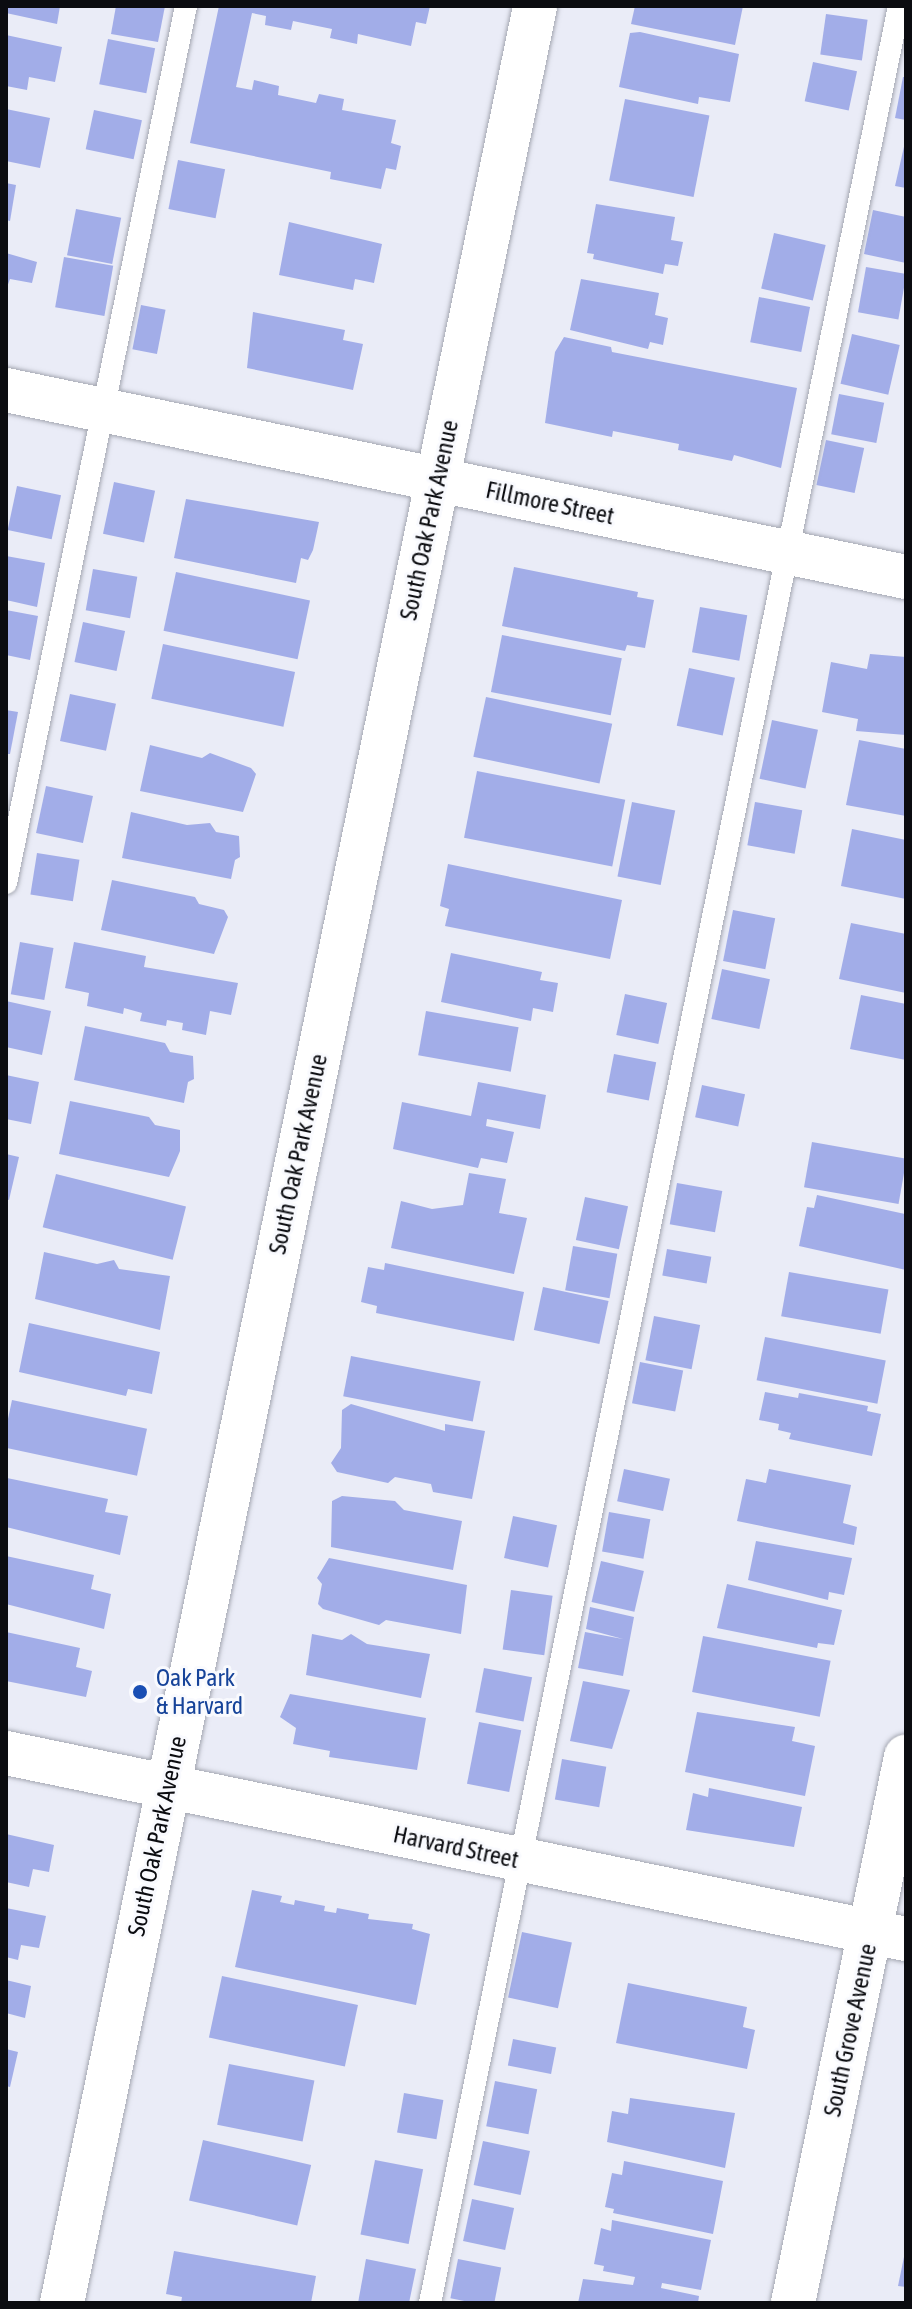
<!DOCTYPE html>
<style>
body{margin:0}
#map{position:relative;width:912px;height:2309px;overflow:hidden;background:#eaecf7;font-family:"Asap Condensed",sans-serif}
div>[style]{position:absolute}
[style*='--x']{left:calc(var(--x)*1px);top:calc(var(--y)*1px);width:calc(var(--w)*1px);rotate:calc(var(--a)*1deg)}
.building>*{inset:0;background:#a2ade8;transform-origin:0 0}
.roads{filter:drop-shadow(0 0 2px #a4a7b1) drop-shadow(0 0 2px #a4a7b1)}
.lane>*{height:22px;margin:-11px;padding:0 11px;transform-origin:11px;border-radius:11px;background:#fff}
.street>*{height:44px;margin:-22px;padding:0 22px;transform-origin:22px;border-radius:22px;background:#fff}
.secondary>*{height:44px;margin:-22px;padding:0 22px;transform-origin:22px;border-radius:22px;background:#fff}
.dots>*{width:22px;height:22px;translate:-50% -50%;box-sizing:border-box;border:4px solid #f9fafe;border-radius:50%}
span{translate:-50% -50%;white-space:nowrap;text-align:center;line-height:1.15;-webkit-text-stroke:6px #f9fafe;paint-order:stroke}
.street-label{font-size:24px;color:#0b0c10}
.transit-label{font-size:24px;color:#164399}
.left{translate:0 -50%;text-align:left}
.frame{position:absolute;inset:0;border:8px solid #0b0c10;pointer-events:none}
</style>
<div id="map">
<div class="building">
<i style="clip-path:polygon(6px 6px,60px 6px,57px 24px,6px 13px)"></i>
<i style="clip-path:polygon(116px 6px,165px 6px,158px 42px,111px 34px)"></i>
<i style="clip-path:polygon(219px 6px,430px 6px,426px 24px,416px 22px,411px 46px,358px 34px,357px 44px,330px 38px,332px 29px,293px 21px,291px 30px,265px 25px,266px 16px,252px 13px,236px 87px,252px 90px,254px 80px,279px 86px,278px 95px,316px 103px,319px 94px,344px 99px,342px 110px,396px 120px,391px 143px,401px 146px,396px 170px,386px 168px,381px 189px,330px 179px,331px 172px,190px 143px)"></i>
<i style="clip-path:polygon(635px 6px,743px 6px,735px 45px,631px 24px)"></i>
<i style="left:826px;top:14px;width:42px;height:41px;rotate:8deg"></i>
<i style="clip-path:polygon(640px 32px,739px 54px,730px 102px,699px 97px,698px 104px,619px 87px,630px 33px)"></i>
<i style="clip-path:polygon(6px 35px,62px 47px,55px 82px,29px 77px,27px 90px,6px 86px)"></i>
<i style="left:108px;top:39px;width:48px;height:46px;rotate:11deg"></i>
<i style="left:813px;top:62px;width:45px;height:40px;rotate:12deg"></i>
<i style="clip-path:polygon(903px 77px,906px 77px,906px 120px,895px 118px)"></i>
<i style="left:625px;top:99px;width:86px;height:83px;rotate:11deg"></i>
<i style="clip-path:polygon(6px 109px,50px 118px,40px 168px,6px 161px)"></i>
<i style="left:94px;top:110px;width:49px;height:40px;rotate:12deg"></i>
<i style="clip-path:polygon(906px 138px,906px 188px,895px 186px)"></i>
<i style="left:178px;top:160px;width:48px;height:50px;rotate:11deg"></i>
<i style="clip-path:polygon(6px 183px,16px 185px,10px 221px,6px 220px)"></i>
<i style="clip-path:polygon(596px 204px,675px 217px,671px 240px,683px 242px,678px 266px,665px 264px,663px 274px,593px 259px,594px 254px,587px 253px)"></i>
<i style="left:76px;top:209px;width:46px;height:47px;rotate:11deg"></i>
<i style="clip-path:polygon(873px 210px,906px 217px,906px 263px,864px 254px)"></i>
<i style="clip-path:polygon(289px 222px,382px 244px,374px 283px,355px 279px,353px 290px,279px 275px)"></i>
<i style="left:774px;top:233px;width:53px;height:57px;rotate:13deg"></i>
<i style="clip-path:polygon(6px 253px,37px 262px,32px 283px,10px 279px,6px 290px)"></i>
<i style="left:64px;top:257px;width:50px;height:51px;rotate:10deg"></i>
<i style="left:866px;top:267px;width:41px;height:46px;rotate:10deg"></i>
<i style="clip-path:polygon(581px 279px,659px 293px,655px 315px,668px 318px,663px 345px,650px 342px,648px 349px,570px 330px)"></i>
<i style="left:759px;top:297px;width:52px;height:46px;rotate:11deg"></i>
<i style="left:141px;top:305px;width:25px;height:45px;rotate:11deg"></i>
<i style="clip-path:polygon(253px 312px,345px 330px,343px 340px,363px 344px,353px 390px,247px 368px)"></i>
<i style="left:852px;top:334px;width:49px;height:51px;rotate:13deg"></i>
<i style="clip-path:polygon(564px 337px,611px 347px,612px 352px,797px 388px,781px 468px,734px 455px,732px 461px,678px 450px,679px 444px,613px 431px,612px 437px,545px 423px,555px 352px)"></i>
<i style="left:839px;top:394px;width:46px;height:41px;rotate:11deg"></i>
<i style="left:826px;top:440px;width:39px;height:46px;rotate:12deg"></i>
<i style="left:114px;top:482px;width:42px;height:53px;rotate:12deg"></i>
<i style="left:17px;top:486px;width:45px;height:45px;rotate:12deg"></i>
<i style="clip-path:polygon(186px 499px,319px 522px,313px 550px,308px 560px,301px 558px,296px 583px,174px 558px)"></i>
<i style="clip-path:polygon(6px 556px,45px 563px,37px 607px,6px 600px)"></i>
<i style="clip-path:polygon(514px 567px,638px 592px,637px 597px,654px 600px,645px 648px,627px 645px,625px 651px,502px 626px)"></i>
<i style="left:93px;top:569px;width:45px;height:42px;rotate:10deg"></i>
<i style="left:176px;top:572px;width:137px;height:60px;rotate:12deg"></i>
<i style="left:700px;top:607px;width:48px;height:46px;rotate:10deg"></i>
<i style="clip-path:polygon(6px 610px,38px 616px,30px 660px,6px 655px)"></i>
<i style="left:83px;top:622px;width:43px;height:41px;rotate:12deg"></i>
<i style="left:502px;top:635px;width:122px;height:58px;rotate:11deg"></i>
<i style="left:163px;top:644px;width:135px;height:56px;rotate:12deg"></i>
<i style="clip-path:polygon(870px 654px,906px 657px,906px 735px,856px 731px,858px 719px,822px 712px,831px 662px,867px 669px)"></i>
<i style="left:689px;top:668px;width:47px;height:59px;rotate:12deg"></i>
<i style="left:70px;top:694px;width:47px;height:48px;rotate:12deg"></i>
<i style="left:486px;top:697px;width:129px;height:61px;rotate:12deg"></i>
<i style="clip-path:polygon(6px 710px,18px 712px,10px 754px,6px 754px)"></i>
<i style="left:772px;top:720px;width:47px;height:60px;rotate:12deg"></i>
<i style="clip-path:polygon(859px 740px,906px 749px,906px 816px,846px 805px)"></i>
<i style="clip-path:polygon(150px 745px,202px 758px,210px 753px,251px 768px,256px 774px,243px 812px,140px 791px)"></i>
<i style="left:477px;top:771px;width:151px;height:68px;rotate:11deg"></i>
<i style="left:46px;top:786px;width:48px;height:48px;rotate:12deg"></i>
<i style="left:632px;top:802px;width:44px;height:76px;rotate:11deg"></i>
<i style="left:755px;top:802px;width:48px;height:44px;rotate:10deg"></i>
<i style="clip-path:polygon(131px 812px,187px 825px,210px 823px,216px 832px,239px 836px,240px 857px,235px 860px,231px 879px,122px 858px)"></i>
<i style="clip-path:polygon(852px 829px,906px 840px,906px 899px,841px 886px)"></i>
<i style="left:37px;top:853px;width:43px;height:42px;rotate:9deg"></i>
<i style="clip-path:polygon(448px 864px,622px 900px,610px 959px,445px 926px,449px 909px,440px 906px)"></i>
<i style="clip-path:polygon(112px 880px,195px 897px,199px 904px,224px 910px,228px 917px,214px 954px,101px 930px)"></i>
<i style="left:733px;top:910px;width:43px;height:52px;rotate:11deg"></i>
<i style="clip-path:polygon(851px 923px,906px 934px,906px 993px,839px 979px)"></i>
<i style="left:20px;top:942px;width:34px;height:53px;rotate:10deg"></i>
<i style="clip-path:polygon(74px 942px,146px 956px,144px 967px,238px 983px,231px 1015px,210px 1011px,206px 1035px,182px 1030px,183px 1023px,167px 1020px,166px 1026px,140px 1021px,142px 1013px,124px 1008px,123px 1014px,87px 1006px,89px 993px,65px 988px)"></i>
<i style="clip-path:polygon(451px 953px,542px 972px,540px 980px,558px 983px,553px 1012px,533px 1008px,531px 1021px,441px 1002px)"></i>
<i style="left:722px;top:969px;width:49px;height:51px;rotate:12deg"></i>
<i style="left:625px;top:994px;width:43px;height:42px;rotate:12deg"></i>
<i style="clip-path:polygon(861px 995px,906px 1004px,906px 1060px,850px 1049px)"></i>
<i style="clip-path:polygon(6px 1001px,51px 1011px,42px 1055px,6px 1047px)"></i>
<i style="left:426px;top:1011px;width:94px;height:45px;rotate:10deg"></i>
<i style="clip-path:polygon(85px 1026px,165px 1043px,170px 1052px,193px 1056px,194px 1079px,188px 1082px,184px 1103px,74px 1080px)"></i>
<i style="left:614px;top:1054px;width:43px;height:39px;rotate:11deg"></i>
<i style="clip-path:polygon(6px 1075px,39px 1082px,31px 1124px,6px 1119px)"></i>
<i style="clip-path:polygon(478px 1082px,546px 1095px,540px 1129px,487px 1119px,486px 1126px,514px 1132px,507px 1163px,481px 1158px,478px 1168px,393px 1149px,402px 1102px,471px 1116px)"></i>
<i style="left:702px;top:1085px;width:44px;height:33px;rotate:12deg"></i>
<i style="clip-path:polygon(70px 1101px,149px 1117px,155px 1125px,180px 1130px,180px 1151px,169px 1177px,59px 1154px)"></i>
<i style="left:812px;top:1142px;width:96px;height:46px;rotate:10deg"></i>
<i style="clip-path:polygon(6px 1154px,19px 1157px,9px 1200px,6px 1199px)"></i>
<i style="clip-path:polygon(469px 1173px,506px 1179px,499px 1213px,527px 1218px,514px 1274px,391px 1248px,401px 1201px,432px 1209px,463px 1205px)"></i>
<i style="left:56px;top:1174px;width:134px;height:55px;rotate:14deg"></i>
<i style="left:677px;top:1183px;width:46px;height:42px;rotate:10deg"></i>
<i style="clip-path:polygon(817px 1195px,905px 1214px,906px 1270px,799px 1246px,807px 1207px,814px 1208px)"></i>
<i style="left:585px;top:1197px;width:44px;height:44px;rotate:12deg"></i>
<i style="left:573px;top:1246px;width:45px;height:45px;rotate:10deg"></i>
<i style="left:667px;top:1249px;width:45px;height:27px;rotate:10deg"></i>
<i style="clip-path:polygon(44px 1252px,97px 1264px,114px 1260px,119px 1269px,170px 1276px,160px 1330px,35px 1299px)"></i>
<i style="clip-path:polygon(385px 1263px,524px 1292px,514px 1341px,376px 1313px,377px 1306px,361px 1302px,368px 1267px,384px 1270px)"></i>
<i style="left:789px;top:1272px;width:101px;height:45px;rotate:10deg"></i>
<i style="left:543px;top:1287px;width:67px;height:44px;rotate:12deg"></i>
<i style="left:654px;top:1316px;width:47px;height:45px;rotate:11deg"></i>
<i style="clip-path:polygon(29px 1323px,160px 1352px,152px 1394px,128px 1389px,126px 1396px,19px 1372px)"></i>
<i style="left:765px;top:1337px;width:123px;height:44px;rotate:11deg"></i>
<i style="left:351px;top:1356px;width:132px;height:41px;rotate:11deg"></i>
<i style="left:640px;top:1362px;width:44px;height:42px;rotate:11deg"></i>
<i style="clip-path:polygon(765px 1392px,798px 1398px,799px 1393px,868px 1406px,867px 1411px,881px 1414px,872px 1456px,789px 1439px,791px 1433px,778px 1430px,779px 1424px,759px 1420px)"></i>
<i style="left:12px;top:1400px;width:138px;height:48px;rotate:12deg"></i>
<i style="clip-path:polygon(351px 1404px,445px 1431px,445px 1424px,485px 1431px,472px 1499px,433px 1492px,431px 1484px,395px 1477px,388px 1483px,337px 1472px,331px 1463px,341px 1448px,342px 1410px)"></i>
<i style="left:624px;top:1469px;width:47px;height:33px;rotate:12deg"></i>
<i style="clip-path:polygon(769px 1469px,851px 1485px,843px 1523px,857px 1527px,854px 1545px,737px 1521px,746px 1479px,766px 1483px)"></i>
<i style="clip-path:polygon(7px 1478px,108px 1499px,105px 1512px,128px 1516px,120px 1555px,6px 1527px)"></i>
<i style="clip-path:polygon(342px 1496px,395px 1501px,404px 1510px,462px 1521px,453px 1570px,331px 1547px,332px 1501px)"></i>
<i style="left:609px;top:1512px;width:42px;height:40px;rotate:10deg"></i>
<i style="left:513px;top:1516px;width:45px;height:43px;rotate:12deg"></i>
<i style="clip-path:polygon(756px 1541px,852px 1558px,844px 1595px,829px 1592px,828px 1600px,748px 1580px)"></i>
<i style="clip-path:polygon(6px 1556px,94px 1575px,91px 1589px,111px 1594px,104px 1629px,6px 1604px)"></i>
<i style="clip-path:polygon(329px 1558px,467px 1585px,461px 1634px,386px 1620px,379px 1625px,323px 1609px,318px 1604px,322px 1584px,317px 1578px)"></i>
<i style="left:601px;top:1561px;width:44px;height:42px;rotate:13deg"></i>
<i style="clip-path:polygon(727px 1584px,842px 1610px,834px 1645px,818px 1643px,817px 1648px,717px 1628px)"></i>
<i style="left:511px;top:1590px;width:42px;height:60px;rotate:8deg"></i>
<i style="clip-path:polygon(590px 1607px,634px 1617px,623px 1676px,578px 1668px,585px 1632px,623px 1639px,586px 1629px)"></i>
<i style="clip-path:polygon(6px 1632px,80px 1648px,76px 1667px,92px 1671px,86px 1697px,6px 1681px)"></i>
<i style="clip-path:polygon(312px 1634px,342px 1640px,351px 1634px,367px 1644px,430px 1654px,421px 1698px,306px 1675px)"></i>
<i style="left:703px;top:1636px;width:130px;height:57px;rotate:11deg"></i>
<i style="left:484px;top:1668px;width:49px;height:45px;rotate:11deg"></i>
<i style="clip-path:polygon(583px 1681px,630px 1690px,612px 1749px,570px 1741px)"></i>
<i style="clip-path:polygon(290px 1694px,426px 1718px,417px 1770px,329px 1757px,330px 1751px,293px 1744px,296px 1728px,280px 1717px)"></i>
<i style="clip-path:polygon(697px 1712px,795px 1727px,792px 1741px,815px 1746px,805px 1796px,685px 1772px)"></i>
<i style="left:479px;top:1722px;width:43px;height:63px;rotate:11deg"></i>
<i style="left:562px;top:1759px;width:45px;height:41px;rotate:10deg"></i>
<i style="clip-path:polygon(709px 1788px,802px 1807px,794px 1847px,686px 1830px,693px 1793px,708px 1797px)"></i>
<i style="clip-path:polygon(6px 1834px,54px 1845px,49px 1872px,33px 1869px,29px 1887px,6px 1882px)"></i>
<i style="clip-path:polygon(252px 1890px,282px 1896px,280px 1902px,294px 1905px,295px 1900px,325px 1906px,324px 1911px,336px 1913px,337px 1908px,369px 1914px,368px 1919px,413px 1924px,412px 1929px,430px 1934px,416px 2005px,235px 1967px)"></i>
<i style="clip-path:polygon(6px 1908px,46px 1916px,39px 1948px,21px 1945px,18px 1960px,6px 1957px)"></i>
<i style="left:522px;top:1932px;width:51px;height:67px;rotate:12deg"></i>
<i style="left:222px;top:1976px;width:139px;height:63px;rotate:12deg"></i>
<i style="clip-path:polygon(6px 1980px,31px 1986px,25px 2018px,6px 2013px)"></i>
<i style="clip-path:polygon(628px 1983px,747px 2007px,743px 2027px,755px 2030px,747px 2069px,616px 2043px)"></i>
<i style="left:513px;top:2039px;width:44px;height:27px;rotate:11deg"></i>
<i style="clip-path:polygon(6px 2049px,18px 2052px,10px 2087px,6px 2086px)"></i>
<i style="left:229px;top:2064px;width:87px;height:62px;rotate:11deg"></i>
<i style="left:495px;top:2081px;width:43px;height:46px;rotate:11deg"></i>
<i style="left:404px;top:2093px;width:40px;height:40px;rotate:10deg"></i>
<i style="clip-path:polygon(630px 2098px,735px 2113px,725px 2168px,607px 2142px,612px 2111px,628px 2114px)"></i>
<i style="left:203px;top:2140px;width:111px;height:62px;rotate:13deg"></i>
<i style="left:483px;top:2141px;width:48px;height:45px;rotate:12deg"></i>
<i style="left:375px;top:2160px;width:49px;height:76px;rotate:11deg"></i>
<i style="clip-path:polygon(624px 2161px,723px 2181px,713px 2234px,613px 2213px,614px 2209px,605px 2207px,612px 2173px,622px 2175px)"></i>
<i style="left:472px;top:2199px;width:43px;height:43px;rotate:12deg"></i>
<i style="clip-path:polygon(612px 2220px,711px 2240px,701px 2290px,662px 2283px,661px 2288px,699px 2296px,698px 2303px,578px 2303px,583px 2279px,633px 2285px,635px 2277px,603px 2271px,604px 2266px,594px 2264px,601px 2228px,611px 2231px)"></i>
<i style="clip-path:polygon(174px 2251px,316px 2276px,311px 2303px,181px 2303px,182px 2297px,166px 2294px)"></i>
<i style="clip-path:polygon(905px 2252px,906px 2252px,906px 2287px,898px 2286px)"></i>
<i style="clip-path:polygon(366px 2259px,416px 2269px,409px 2303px,358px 2303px)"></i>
<i style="left:458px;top:2259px;width:44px;height:40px;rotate:11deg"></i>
</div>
<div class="roads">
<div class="lane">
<i style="--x:6;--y:883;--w:895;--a:-78.4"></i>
<i style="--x:430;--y:2303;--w:2344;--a:-78.46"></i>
</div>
<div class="street">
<i style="--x:6;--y:390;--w:919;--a:11.74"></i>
<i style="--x:6;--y:1753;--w:919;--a:11.68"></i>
<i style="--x:793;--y:2303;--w:558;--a:-78.31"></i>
</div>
<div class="secondary">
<i style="--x:62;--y:2303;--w:2345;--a:-78.36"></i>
</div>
</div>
<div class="dots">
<i style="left:140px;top:1692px;background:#1a4fb4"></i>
</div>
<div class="street-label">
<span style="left:550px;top:503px;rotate:12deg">Fillmore Street</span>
<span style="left:429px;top:520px;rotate:-78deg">South Oak Park Avenue</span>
<span style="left:298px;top:1154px;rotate:-78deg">South Oak Park Avenue</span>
<span style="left:157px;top:1836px;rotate:-78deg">South Oak Park Avenue</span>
<span style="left:456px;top:1847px;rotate:12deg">Harvard Street</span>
<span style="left:850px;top:2030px;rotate:-78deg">South Grove Avenue</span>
</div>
<div class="transit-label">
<span class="left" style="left:156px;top:1692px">Oak Park<br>&amp; Harvard</span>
</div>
<div class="frame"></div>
</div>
